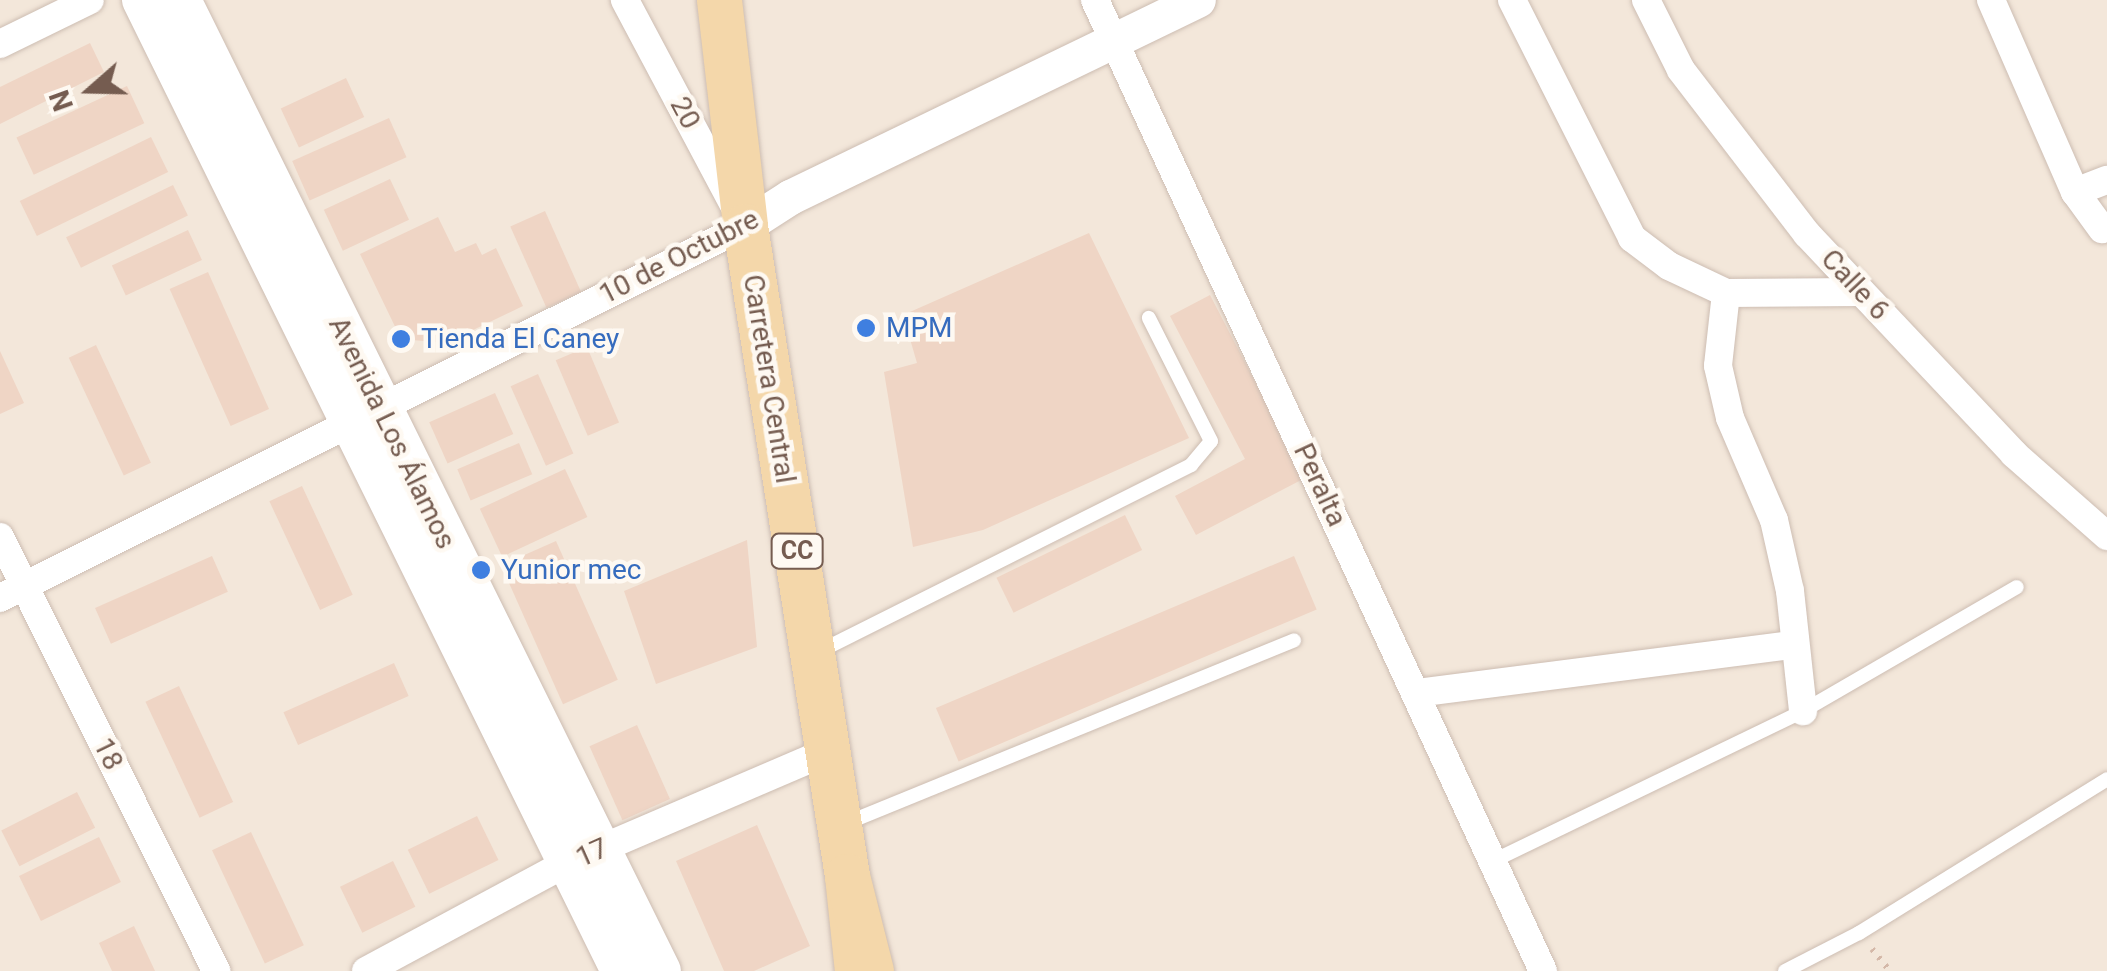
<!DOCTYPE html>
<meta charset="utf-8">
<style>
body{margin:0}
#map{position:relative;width:2107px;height:971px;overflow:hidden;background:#fbf5ec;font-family:Roboto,sans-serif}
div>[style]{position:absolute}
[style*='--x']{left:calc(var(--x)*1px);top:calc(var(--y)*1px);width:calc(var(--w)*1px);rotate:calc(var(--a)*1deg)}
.residential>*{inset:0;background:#f3e7da;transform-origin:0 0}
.building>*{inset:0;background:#efd5c5;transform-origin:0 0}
.path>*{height:6px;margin-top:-3px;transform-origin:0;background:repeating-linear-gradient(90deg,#d4b8a8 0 2.5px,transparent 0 10.5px)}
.roads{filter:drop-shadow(0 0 2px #cdbdb2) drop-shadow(0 0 2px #cdbdb2)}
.service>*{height:14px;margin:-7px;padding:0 7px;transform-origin:7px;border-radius:7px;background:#fff}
.minor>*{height:28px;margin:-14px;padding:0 14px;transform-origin:14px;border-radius:14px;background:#fff}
.tertiary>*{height:35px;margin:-17.5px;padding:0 17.5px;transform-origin:17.5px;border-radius:17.5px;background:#fff}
.secondary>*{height:40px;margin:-20px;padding:0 20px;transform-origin:20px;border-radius:20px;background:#fff}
.primary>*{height:45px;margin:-22.5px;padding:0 22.5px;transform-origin:22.5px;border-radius:22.5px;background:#f4d7aa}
.dots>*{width:28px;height:28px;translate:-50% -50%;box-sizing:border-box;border:5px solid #fef9f2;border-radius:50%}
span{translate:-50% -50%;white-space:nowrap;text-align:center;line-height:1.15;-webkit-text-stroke:9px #fef9f2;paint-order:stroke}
.shield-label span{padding:2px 8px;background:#fef9f2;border:2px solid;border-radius:8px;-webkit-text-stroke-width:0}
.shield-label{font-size:25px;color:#755c50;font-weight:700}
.street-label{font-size:28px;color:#755c50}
.shop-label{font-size:28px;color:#366cbe}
.left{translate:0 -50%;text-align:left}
.north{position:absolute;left:40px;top:40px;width:100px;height:100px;-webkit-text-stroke:8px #fef9f2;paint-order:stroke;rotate:250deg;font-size:28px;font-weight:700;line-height:40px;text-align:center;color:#755c50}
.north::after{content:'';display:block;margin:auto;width:35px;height:45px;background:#755c50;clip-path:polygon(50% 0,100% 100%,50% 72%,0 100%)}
</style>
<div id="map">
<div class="residential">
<i style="left:0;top:0;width:2107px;height:971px"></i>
</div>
<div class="building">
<i style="clip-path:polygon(90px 43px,104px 72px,0 124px,0 87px)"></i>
<i style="left:346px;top:78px;width:43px;height:72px;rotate:65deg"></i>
<i style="left:127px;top:86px;width:41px;height:122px;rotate:65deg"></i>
<i style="left:389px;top:118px;width:43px;height:106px;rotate:66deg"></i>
<i style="left:151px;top:137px;width:39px;height:146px;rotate:64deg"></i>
<i style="left:390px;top:179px;width:45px;height:73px;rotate:65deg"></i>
<i style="left:173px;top:185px;width:34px;height:119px;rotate:64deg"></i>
<i style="left:545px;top:211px;width:89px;height:38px;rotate:66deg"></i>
<i style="clip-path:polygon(438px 217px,455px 252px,476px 243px,482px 255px,496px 248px,523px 306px,446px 343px,401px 339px,360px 254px)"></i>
<i style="left:188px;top:230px;width:33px;height:84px;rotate:65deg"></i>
<i style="clip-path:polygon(1089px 233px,1189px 438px,983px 530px,913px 547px,884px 372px,917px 363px,903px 315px)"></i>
<i style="left:208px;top:272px;width:150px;height:42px;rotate:66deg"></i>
<i style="clip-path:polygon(1210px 295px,1305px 478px,1196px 535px,1175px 496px,1245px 459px,1170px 316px)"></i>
<i style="left:96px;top:345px;width:130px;height:30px;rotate:65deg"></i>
<i style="left:587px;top:347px;width:82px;height:34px;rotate:67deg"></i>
<i style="clip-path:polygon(0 351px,24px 403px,0 414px)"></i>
<i style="left:538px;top:374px;width:87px;height:30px;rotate:66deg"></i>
<i style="left:495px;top:393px;width:45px;height:72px;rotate:66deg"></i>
<i style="left:519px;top:443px;width:34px;height:67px;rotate:67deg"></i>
<i style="left:565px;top:469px;width:53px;height:94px;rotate:65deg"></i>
<i style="left:302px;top:486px;width:120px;height:36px;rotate:65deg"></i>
<i style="left:1125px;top:515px;width:39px;height:143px;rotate:64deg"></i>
<i style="clip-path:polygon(747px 540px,757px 647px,656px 684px,624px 591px)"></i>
<i style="left:556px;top:541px;width:152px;height:60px;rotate:66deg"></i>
<i style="left:212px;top:556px;width:39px;height:128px;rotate:66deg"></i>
<i style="left:1294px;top:556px;width:58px;height:389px;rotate:67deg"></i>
<i style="left:394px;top:663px;width:36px;height:121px;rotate:66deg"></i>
<i style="left:179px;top:686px;width:128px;height:37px;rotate:65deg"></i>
<i style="left:637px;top:725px;width:81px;height:52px;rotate:66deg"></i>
<i style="left:77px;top:792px;width:40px;height:85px;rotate:63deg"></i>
<i style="left:477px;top:816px;width:49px;height:77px;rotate:64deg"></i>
<i style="clip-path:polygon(757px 825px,810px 946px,754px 971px,724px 971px,676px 861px)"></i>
<i style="left:251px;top:832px;width:125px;height:43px;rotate:65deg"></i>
<i style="left:99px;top:837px;width:50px;height:89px;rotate:64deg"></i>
<i style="left:393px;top:861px;width:51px;height:59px;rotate:64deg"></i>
<i style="clip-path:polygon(134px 926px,155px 971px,112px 971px,99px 943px)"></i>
</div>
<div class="path">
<i style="--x:1872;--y:949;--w:28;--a:51"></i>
</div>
<div class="roads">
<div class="service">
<i style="--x:820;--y:651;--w:415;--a:-26.6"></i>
<i style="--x:1191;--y:465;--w:31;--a:-50"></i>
<i style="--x:1211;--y:441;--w:138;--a:-116.8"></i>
<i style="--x:844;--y:824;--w:486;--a:-22.2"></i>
<i style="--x:1491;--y:862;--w:347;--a:-25.8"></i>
<i style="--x:1803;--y:711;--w:247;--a:-30.1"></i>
<i style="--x:1785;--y:971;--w:83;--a:-27.2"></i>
<i style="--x:1859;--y:933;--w:292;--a:-31.8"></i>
</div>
<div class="minor">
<i style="--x:1095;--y:0;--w:1069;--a:65.23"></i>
<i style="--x:1512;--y:0;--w:267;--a:63.2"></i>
<i style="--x:1632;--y:238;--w:46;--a:37.1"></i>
<i style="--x:1669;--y:266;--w:63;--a:25.3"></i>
<i style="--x:1726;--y:293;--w:135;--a:-0.4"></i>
<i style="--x:1646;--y:0;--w:78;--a:63.4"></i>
<i style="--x:1681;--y:70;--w:207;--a:52.5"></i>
<i style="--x:1807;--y:234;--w:302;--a:46.7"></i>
<i style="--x:2014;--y:454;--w:124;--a:41.4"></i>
<i style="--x:1991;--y:0;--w:210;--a:66.4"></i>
<i style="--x:2075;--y:192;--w:46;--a:53.9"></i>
<i style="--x:0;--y:44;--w:100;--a:-26.1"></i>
<i style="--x:2075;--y:192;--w:34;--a:-21"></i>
<i style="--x:1726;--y:293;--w:73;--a:96.3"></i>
<i style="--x:1718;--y:366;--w:53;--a:77"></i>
<i style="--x:1730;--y:418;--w:111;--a:66.7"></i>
<i style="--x:1774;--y:520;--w:73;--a:77.3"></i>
<i style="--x:1790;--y:591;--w:121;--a:83.8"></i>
<i style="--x:0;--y:537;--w:485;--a:63.5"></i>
<i style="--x:0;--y:598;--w:833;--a:-26.53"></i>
<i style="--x:745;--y:226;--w:256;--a:-118"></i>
<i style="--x:1416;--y:693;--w:379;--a:-7.3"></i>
<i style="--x:366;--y:971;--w:226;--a:-28.3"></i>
<i style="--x:565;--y:864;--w:284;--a:-23.2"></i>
</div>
<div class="tertiary">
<i style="--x:745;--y:226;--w:54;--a:-32.8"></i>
<i style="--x:790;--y:197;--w:453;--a:-25.8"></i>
</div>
<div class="secondary">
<i style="--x:142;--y:0;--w:1083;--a:63.74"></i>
<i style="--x:181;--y:0;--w:1083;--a:63.7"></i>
</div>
<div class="primary">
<i style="--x:719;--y:0;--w:227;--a:83.4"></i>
<i style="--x:745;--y:226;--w:658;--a:81.08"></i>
<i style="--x:857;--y:971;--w:96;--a:-96"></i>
<i style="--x:847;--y:876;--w:98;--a:75.8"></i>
</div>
</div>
<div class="dots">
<i style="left:866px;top:328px;background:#3f7fe0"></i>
<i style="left:401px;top:339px;background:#3f7fe0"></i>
<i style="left:481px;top:570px;background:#3f7fe0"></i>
</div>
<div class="shield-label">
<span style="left:797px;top:551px">CC</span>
</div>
<div class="street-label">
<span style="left:685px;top:113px;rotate:62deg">20</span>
<span style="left:679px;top:257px;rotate:-27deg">10 de Octubre</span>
<span style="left:1855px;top:285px;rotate:47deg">Calle 6</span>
<span style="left:769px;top:379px;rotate:81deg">Carretera Central</span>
<span style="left:392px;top:433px;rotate:64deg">Avenida Los Álamos</span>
<span style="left:1320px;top:485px;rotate:65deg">Peralta</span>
<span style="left:108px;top:754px;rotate:64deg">18</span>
<span style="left:592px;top:853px;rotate:-24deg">17</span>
</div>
<div class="shop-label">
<span class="left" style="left:886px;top:328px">MPM</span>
<span class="left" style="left:421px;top:339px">Tienda El Caney</span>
<span class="left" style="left:501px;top:570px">Yunior mec</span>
</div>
<div class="north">N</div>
</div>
